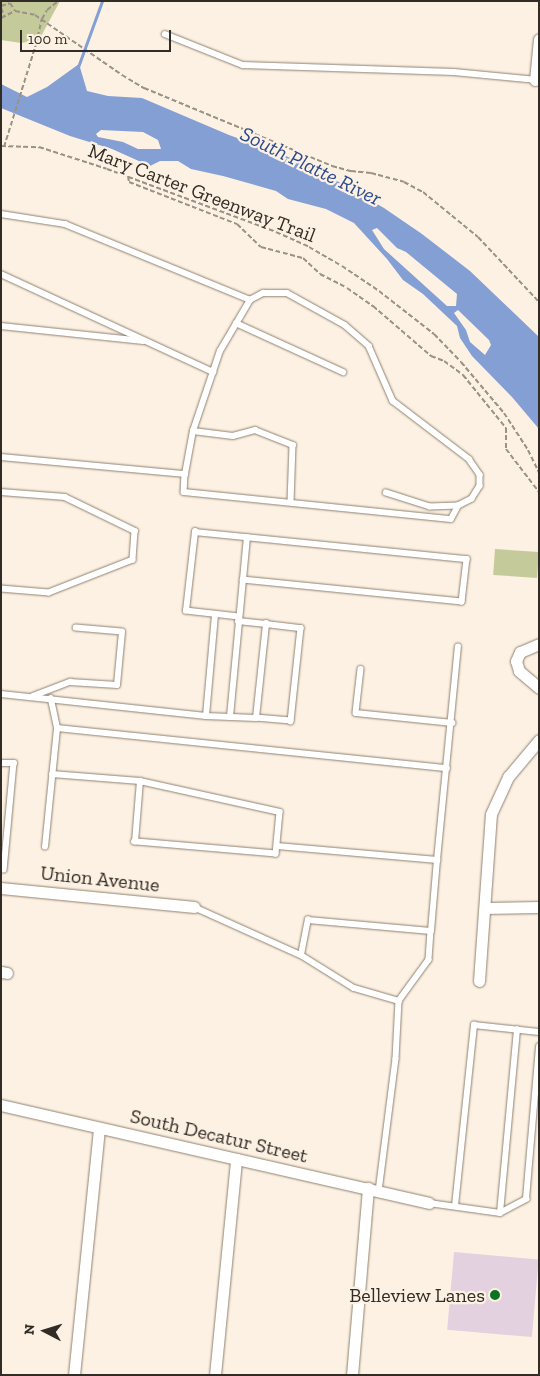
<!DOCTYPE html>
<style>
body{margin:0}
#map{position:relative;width:540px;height:1376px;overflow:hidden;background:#fdf1e3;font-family:"Zilla Slab",serif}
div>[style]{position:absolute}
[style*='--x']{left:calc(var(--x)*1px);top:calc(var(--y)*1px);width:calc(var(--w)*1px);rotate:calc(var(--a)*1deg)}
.green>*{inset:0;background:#c4ca9a;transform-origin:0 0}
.water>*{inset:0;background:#839fd3}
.stream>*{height:3px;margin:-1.5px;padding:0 1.5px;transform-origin:1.5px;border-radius:1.5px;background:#839fd3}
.building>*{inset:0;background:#e3d1e0;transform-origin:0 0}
.path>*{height:2px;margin-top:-1px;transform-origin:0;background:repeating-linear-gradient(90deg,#9b9287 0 5px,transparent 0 7.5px)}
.roads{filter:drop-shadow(0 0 1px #8f8171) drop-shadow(0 0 1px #8f8171)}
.lane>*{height:5.5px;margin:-2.75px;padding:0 2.75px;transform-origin:2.75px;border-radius:2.75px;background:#fff}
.street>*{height:11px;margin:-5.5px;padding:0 5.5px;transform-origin:5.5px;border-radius:5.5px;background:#fff}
.dots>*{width:14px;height:14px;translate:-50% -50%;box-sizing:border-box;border:2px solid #fdf1e3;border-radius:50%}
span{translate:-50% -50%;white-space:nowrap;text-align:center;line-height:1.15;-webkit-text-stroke:4.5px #fdf1e3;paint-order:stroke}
.street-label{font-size:20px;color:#312c25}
.poi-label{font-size:20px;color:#312c25}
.right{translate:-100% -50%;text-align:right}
.water-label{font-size:21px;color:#2c4b8c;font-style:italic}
.frame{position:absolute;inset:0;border:2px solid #312c25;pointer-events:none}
.north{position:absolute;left:20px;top:1306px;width:50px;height:50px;-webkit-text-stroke:4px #fdf1e3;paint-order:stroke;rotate:275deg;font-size:14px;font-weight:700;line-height:20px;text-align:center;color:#312c25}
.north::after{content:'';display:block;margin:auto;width:18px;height:22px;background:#312c25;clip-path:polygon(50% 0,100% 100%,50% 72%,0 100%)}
.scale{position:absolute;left:20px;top:30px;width:151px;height:22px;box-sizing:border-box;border:2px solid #312c25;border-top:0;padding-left:6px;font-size:15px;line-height:18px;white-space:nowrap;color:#312c25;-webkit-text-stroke:4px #fdf1e3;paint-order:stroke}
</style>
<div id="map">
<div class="green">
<i style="clip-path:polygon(1px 1px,60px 1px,39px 40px,21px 43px,1px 40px)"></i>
<i style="left:495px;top:549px;width:44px;height:26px;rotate:4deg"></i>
</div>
<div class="water">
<i style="clip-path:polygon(evenodd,79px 64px,87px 91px,108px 96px,142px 98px,229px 135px,282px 154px,341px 183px,384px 208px,422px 234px,470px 271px,539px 337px,539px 429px,512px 397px,472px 356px,460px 338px,457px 326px,423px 294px,403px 280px,387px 259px,354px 223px,326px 209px,288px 199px,276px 191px,223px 176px,191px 169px,178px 161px,160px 161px,150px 166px,112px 149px,70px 136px,1px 108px,1px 84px,27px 97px,47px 87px,79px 64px,101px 130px,143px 132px,158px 140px,161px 149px,138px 149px,123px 142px,98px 137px,96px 134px,101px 130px,79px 64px,377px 228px,397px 248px,406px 252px,457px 294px,456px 306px,447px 306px,384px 249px,372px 230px,377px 228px,79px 64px,458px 310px,489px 340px,491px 345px,485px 355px,470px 342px,466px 330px,454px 313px,458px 310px)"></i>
</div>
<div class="stream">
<i style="--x:78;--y:67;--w:70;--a:-70"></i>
</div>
<div class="building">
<i style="left:454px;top:1252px;width:85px;height:78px;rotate:5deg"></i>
</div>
<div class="path">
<i style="--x:1;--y:6;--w:9;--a:-18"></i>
<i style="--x:10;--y:3;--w:9;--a:58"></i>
<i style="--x:1;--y:8;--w:10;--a:66"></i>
<i style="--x:1;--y:18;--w:16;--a:-27"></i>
<i style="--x:15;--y:11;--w:20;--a:11"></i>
<i style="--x:35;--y:15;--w:106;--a:34.6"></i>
<i style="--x:122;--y:75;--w:26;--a:31"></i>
<i style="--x:144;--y:88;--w:204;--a:22.5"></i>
<i style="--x:332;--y:166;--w:20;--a:15"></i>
<i style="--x:351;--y:171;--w:20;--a:6"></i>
<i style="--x:371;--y:173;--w:34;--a:15"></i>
<i style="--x:404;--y:182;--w:21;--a:28"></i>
<i style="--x:423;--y:192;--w:71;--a:39.3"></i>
<i style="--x:478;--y:237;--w:89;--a:46.8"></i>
<i style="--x:1;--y:146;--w:38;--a:2"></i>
<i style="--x:39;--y:147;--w:71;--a:17.9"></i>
<i style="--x:107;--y:169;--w:180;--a:20.4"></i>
<i style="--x:276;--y:232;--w:36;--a:24"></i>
<i style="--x:309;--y:247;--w:38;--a:30"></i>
<i style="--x:342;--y:266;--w:45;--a:34"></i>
<i style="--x:379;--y:291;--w:70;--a:38"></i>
<i style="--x:434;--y:334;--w:39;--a:46"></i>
<i style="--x:461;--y:362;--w:67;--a:49.9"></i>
<i style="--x:504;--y:413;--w:44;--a:57"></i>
<i style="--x:528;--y:450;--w:25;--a:64"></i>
<i style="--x:4;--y:147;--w:108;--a:-72.7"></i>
<i style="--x:36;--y:44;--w:26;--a:-77"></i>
<i style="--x:42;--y:19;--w:10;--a:-61"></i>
<i style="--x:47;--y:10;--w:14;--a:-39"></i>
<i style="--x:128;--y:176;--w:6;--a:81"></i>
<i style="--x:129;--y:182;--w:116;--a:21.3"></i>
<i style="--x:237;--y:224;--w:33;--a:44"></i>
<i style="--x:261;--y:247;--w:43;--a:14.7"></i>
<i style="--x:303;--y:258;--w:23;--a:43"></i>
<i style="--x:320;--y:274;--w:30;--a:27"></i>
<i style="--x:347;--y:288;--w:32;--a:35"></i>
<i style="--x:373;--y:306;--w:77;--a:40.8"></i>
<i style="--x:431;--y:356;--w:14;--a:21"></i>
<i style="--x:444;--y:361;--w:24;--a:36"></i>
<i style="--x:463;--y:375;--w:68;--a:50.9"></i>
<i style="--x:506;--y:428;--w:21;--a:90"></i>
<i style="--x:506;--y:449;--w:54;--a:52.5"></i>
</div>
<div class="roads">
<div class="lane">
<i style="--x:165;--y:34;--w:84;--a:21.7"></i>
<i style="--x:243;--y:65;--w:211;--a:1.9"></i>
<i style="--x:454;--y:72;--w:83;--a:5.5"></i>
<i style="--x:1;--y:214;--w:65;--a:8.9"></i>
<i style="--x:65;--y:224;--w:200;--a:22.3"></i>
<i style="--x:1;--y:274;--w:234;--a:24.8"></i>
<i style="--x:236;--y:323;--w:118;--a:24.6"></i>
<i style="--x:1;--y:326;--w:143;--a:6"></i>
<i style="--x:193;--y:431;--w:40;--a:7.1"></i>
<i style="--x:233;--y:436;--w:23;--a:-15"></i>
<i style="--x:255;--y:430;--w:41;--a:21.5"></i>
<i style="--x:293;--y:445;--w:57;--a:92"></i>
<i style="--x:1;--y:457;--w:185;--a:5.3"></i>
<i style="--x:185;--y:474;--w:44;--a:-79.5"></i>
<i style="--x:193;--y:431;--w:84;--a:-71.4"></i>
<i style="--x:220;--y:351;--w:59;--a:-59.5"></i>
<i style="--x:250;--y:300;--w:15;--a:-28"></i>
<i style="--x:263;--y:293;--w:24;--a:0"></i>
<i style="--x:287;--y:293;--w:66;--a:28.9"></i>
<i style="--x:345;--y:325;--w:32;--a:41"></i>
<i style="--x:369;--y:346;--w:60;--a:66.4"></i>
<i style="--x:393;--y:401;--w:96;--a:37.3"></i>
<i style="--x:469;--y:459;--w:19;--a:55"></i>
<i style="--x:480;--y:475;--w:11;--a:90"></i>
<i style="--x:480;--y:486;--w:15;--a:122"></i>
<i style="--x:472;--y:499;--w:16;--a:153"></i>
<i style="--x:458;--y:506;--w:28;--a:178"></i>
<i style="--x:430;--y:507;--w:46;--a:-162.3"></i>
<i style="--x:185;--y:474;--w:18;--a:93"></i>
<i style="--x:184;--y:492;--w:268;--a:5.8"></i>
<i style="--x:451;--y:519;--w:15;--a:-62"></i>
<i style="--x:1;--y:492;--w:64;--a:4.5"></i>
<i style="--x:65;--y:497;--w:78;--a:25.9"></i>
<i style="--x:135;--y:531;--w:29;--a:94"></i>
<i style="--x:133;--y:560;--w:90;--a:158.6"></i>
<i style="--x:49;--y:593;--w:48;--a:-175.2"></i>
<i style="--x:239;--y:617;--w:53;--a:-173.5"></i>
<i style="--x:186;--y:611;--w:80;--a:-83.5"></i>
<i style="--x:195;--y:532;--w:273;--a:5.7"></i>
<i style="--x:467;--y:559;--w:43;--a:96.6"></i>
<i style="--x:462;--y:602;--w:220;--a:-174.3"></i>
<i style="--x:238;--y:621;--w:28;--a:6"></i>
<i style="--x:266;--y:624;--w:35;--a:7"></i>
<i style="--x:301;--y:628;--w:94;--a:96.1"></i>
<i style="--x:291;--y:721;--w:35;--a:-175"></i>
<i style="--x:256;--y:718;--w:95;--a:-83.9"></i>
<i style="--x:361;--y:669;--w:44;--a:96.5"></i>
<i style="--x:356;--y:713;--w:97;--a:5.9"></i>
<i style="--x:1;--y:694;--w:206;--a:6.1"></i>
<i style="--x:206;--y:716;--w:101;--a:-84.9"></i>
<i style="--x:33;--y:696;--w:40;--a:-21"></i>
<i style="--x:70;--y:682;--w:47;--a:3.7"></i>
<i style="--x:117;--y:685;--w:53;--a:-84.6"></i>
<i style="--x:122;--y:632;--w:46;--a:-175"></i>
<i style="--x:206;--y:716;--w:50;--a:2.3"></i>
<i style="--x:230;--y:717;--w:180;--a:-84.6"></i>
<i style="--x:57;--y:728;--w:392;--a:5.9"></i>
<i style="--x:1;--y:763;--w:13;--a:0"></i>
<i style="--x:14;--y:763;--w:107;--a:95.3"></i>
<i style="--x:52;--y:774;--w:88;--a:4.5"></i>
<i style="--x:140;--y:781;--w:143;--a:12.5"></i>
<i style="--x:280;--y:812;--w:42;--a:95.4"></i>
<i style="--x:276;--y:854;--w:142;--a:-175.1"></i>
<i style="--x:135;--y:842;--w:61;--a:-85.3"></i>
<i style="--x:277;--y:846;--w:161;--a:5"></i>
<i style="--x:437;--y:860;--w:214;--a:-84.4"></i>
<i style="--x:45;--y:847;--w:120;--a:-84.2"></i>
<i style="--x:57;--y:728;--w:30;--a:-102"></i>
<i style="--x:194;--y:907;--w:117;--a:24.2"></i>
<i style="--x:301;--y:955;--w:62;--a:31.9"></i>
<i style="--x:354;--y:988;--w:47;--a:16.1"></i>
<i style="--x:399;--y:1001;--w:58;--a:93"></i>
<i style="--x:396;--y:1059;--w:133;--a:97.3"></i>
<i style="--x:431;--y:931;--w:71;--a:-85.2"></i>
<i style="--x:301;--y:955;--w:36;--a:-79"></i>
<i style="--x:308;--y:920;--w:123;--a:5.1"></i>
<i style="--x:431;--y:931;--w:29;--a:94"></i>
<i style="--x:429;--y:960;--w:51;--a:126.2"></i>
<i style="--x:429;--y:1203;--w:72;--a:8"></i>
<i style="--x:500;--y:1213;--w:30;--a:-28"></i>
<i style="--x:526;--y:1199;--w:153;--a:-85.1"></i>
<i style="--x:455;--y:1206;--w:182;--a:-84"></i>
<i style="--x:474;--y:1025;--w:65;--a:6.1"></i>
<i style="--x:500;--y:1213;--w:184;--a:-84.7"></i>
</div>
<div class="street">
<i style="--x:535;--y:80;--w:41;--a:-84.4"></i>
<i style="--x:539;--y:644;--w:21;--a:157"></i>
<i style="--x:520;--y:652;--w:10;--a:114"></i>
<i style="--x:516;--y:661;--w:10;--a:73"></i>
<i style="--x:519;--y:671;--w:26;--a:40"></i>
<i style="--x:1;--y:888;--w:194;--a:5.6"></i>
<i style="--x:485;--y:908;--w:54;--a:-1.1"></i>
<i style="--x:1;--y:972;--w:6;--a:9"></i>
<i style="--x:479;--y:981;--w:167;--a:-85.9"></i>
<i style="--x:491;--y:814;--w:41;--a:-65.3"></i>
<i style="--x:508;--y:777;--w:48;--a:-50"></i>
<i style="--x:1;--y:1105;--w:439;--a:12.9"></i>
<i style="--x:74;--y:1375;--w:248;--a:-84.2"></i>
<i style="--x:215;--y:1375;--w:217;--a:-84.4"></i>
<i style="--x:352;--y:1375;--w:188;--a:-85.1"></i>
</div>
</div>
<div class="dots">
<i style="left:495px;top:1295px;background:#0f7222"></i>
</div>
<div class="street-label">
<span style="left:202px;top:193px;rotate:21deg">Mary Carter Greenway Trail</span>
<span style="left:100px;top:879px;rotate:6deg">Union Avenue</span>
<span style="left:219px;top:1136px;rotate:13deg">South Decatur Street</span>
</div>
<div class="poi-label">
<span class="right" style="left:485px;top:1295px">Belleview Lanes</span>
</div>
<div class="water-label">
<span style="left:311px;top:166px;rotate:26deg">South Platte River</span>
</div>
<div class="frame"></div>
<div class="north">N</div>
<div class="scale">100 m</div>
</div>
